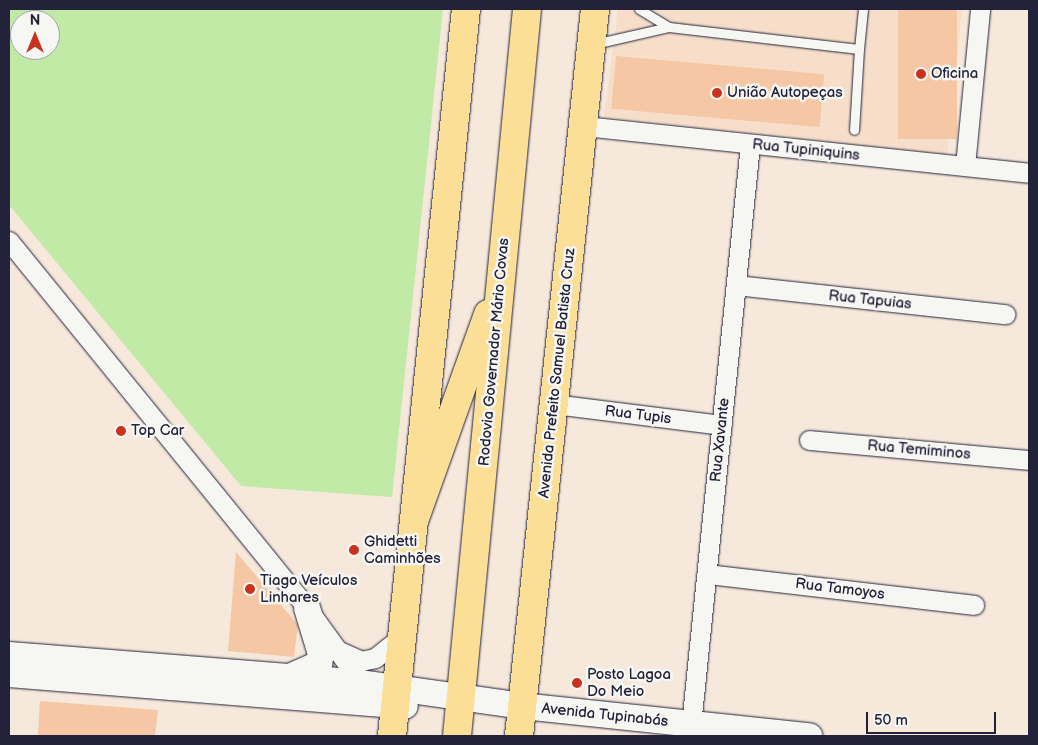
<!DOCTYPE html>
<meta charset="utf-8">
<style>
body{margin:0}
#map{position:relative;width:1038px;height:745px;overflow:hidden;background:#f6e8db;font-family:"Balsamiq Sans",sans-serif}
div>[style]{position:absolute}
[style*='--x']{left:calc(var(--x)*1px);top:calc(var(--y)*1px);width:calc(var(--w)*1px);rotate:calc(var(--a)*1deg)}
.built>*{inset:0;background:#f6deca}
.green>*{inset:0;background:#c1eaa6}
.building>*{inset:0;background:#f5c7a4;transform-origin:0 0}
.roads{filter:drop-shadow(0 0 1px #22223b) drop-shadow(0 0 1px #22223b)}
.service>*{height:9px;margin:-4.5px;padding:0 4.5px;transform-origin:4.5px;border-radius:4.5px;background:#f6f6f2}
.minor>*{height:19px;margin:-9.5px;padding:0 9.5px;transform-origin:9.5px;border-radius:9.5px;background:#f6f6f2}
.secondary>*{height:26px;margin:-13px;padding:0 13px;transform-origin:13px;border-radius:13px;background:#f6f6f2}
.primary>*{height:28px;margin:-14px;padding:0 14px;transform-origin:14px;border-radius:14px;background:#fbdf96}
.trunk>*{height:28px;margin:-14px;padding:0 14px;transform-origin:14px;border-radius:14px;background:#fbdf96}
.dots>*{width:14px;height:14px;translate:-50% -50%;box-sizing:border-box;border:2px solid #f6f6f2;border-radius:50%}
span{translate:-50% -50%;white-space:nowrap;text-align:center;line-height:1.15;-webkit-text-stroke:5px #f6f6f2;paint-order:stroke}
.poi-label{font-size:15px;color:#22223b}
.left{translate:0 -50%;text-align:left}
.street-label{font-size:15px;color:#22223b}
.frame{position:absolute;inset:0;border:10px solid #22223b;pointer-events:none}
.north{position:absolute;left:10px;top:10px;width:50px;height:50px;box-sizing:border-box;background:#f6f6f2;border:1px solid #a1a1a9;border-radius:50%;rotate:0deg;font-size:14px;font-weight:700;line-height:20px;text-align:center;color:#22223b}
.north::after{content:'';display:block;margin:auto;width:18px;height:22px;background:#c8321e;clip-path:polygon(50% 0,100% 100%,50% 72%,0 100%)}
.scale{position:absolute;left:866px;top:712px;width:130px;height:22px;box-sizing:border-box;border:2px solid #22223b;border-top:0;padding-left:6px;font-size:15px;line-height:18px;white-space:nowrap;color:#22223b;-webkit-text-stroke:4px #f6f6f2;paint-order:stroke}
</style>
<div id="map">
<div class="built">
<i style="clip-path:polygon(618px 9px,962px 9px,947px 155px,604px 117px)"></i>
</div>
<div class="green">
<i style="clip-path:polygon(evenodd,9px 9px,443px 9px,392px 497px,241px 486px,9px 205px,9px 9px,20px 20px,50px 20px,50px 50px,20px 50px,20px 20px)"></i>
</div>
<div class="building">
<i style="left:898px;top:9px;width:59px;height:130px"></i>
<i style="left:616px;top:56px;width:209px;height:53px;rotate:5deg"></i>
<i style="clip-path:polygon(236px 552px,298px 625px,294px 657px,228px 651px)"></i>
<i style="clip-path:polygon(40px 701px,158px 710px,155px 736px,38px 736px)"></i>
</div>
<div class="roads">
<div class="service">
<i style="--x:639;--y:9;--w:35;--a:31"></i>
<i style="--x:594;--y:44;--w:77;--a:-12.8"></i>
<i style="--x:669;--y:27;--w:191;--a:6.6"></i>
<i style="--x:859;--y:49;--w:81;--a:93.5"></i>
<i style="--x:859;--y:49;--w:40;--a:-84.3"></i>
</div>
<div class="minor">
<i style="--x:584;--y:126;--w:447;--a:6"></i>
<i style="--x:965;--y:166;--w:158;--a:-84.5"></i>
<i style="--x:9;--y:241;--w:473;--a:50.9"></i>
<i style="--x:307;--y:608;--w:92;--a:54.2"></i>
<i style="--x:736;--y:285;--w:271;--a:6.2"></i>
<i style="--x:554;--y:404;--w:169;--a:7.1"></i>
<i style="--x:809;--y:440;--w:221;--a:5.2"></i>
<i style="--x:707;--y:574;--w:269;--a:6.6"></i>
<i style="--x:339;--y:651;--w:24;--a:24"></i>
<i style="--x:361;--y:661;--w:14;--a:-12"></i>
<i style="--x:375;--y:658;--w:27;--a:-39"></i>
<i style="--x:396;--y:641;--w:11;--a:-63"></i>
<i style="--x:690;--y:735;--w:594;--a:-84.2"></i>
</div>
<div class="secondary">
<i style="--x:9;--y:655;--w:353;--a:4.5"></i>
<i style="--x:361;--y:683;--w:163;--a:8.1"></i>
<i style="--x:522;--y:706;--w:289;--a:6"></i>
<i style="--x:9;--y:674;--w:397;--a:4.6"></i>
<i style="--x:290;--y:677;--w:32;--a:-24"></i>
<i style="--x:319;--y:664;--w:10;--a:-79"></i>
<i style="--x:321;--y:654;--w:48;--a:-106.9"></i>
</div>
<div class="primary">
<i style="--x:392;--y:736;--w:731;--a:-84.19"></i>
<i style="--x:519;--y:736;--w:731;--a:-84.03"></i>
</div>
<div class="trunk">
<i style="--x:414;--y:521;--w:220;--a:-70.3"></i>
<i style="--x:457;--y:736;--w:730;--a:-84.5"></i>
</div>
</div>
<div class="dots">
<i style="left:921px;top:74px;background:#c8321e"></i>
<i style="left:717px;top:93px;background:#c8321e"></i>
<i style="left:121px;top:431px;background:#c8321e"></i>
<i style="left:354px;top:550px;background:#c8321e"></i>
<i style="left:250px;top:589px;background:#c8321e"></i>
<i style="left:577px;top:683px;background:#c8321e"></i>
</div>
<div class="poi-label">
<span class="left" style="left:931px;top:74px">Oficina</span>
<span class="left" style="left:727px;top:93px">União Autopeças</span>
<span class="left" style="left:131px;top:431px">Top Car</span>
<span class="left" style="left:364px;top:550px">Ghidetti<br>Caminhões</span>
<span class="left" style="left:260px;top:589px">Tiago Veículos<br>Linhares</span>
<span class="left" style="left:587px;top:683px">Posto Lagoa<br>Do Meio</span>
</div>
<div class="street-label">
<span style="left:806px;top:150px;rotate:6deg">Rua Tupiniquins</span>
<span style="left:870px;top:300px;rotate:6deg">Rua Tapuias</span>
<span style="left:494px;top:352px;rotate:-85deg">Rodovia Governador Mário Covas</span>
<span style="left:557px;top:373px;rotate:-84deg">Avenida Prefeito Samuel Batista Cruz</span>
<span style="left:638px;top:415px;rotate:7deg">Rua Tupis</span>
<span style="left:720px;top:440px;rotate:-84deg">Rua Xavante</span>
<span style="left:919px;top:450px;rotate:5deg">Rua Temiminos</span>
<span style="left:840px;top:589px;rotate:7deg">Rua Tamoyos</span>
<span style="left:605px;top:715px;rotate:6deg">Avenida Tupinabás</span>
</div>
<div class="frame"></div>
<div class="north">N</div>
<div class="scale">50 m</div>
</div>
